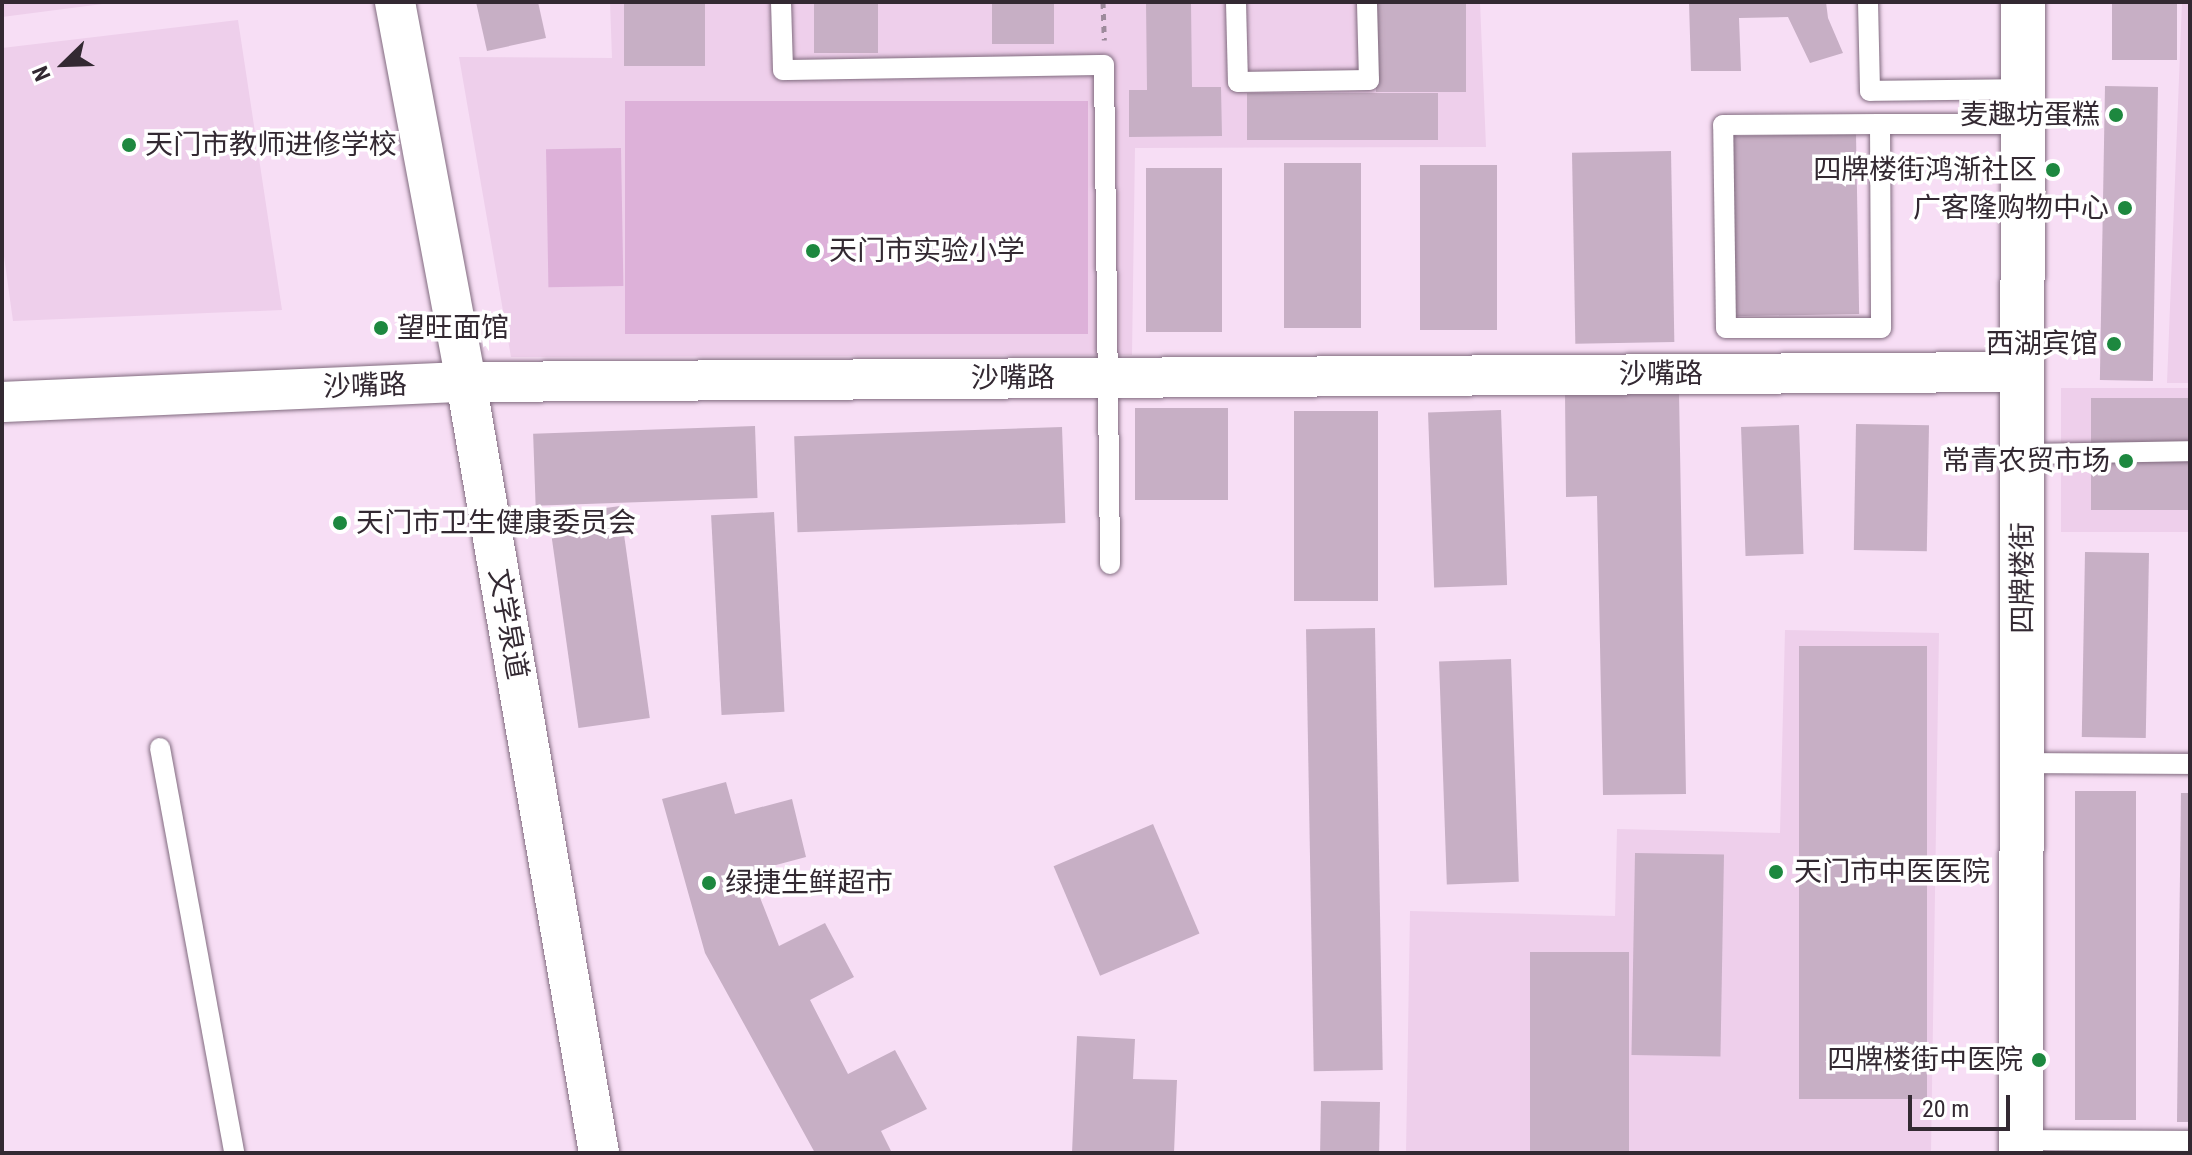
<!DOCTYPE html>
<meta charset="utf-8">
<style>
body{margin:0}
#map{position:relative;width:2192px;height:1155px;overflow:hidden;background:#f7def5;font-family:"Roboto Condensed","Noto Sans SC",sans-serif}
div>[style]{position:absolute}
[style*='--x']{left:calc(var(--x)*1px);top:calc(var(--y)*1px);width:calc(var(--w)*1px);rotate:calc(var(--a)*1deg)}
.built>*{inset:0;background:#eecfeb;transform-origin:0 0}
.green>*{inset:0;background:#ddb1d9;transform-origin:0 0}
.building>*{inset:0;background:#c7afc5;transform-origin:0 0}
.path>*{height:5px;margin-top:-2.5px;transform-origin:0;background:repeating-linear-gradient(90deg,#9d8b9c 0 6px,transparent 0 12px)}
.roads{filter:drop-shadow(0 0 2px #816b7f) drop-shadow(0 0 2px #816b7f)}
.lane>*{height:20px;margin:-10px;padding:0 10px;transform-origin:10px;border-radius:10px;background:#fff}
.street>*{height:40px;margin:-20px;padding:0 20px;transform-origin:20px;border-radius:20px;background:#fff}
.secondary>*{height:44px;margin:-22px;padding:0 22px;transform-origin:22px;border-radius:22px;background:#fff}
.dots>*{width:22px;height:22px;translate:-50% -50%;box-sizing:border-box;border:4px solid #fff;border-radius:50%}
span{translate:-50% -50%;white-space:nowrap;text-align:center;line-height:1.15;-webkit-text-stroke:7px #fff;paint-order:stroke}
.poi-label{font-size:28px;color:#332932}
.right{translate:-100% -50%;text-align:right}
.left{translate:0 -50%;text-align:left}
.street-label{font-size:28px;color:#332932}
.frame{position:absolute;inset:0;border:4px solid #332932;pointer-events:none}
.north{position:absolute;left:24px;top:24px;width:80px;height:80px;-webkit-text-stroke:6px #fff;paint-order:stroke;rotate:247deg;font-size:22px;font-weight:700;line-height:32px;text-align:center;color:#332932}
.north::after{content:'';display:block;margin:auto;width:28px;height:36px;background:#332932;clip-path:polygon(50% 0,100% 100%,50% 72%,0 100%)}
.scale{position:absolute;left:1908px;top:1095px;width:102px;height:36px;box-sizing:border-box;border:4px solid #332932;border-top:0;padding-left:10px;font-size:24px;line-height:28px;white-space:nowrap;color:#332932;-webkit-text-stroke:6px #fff;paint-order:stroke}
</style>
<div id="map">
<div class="built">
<i style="clip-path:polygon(2px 2px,118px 2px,2px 17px)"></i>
<i style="clip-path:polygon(610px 2px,1480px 2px,1486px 147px,1135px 148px,1132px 355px,511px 357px,459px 57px,612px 58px)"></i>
<i style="clip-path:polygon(2182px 2px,2190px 2px,2190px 383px,2167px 383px)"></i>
<i style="clip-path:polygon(238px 20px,282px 310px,13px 321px,2px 242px,2px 48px)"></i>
<i style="left:2190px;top:388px;width:144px;height:129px;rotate:90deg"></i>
<i style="clip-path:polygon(1785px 630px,1939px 633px,1931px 1153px,1406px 1153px,1410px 911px,1615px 916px,1617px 829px,1780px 833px)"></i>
</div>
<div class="green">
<i style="left:1088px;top:101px;width:233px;height:463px;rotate:90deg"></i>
<i style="left:621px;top:148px;width:138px;height:75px;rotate:89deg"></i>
</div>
<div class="building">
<i style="clip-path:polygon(476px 2px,538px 2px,546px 38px,487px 51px)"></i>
<i style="left:624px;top:2px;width:81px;height:64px"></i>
<i style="left:814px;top:2px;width:64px;height:51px"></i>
<i style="left:992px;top:2px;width:62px;height:42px"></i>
<i style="clip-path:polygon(1146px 2px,1191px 2px,1192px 87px,1221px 87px,1222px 136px,1129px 137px,1129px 90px,1147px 90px)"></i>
<i style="left:1376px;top:2px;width:90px;height:90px"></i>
<i style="clip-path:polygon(1689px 2px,1826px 2px,1828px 18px,1843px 53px,1810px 63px,1788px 17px,1739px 18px,1741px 71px,1691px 71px)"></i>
<i style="left:2112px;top:2px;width:65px;height:58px"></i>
<i style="left:2105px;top:86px;width:53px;height:294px;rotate:1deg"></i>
<i style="left:1438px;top:93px;width:47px;height:191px;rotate:90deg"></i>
<i style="left:1856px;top:134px;width:180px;height:127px;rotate:89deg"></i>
<i style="left:1671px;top:151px;width:191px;height:99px;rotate:89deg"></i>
<i style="left:1284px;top:163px;width:77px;height:165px"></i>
<i style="left:1420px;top:165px;width:77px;height:165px"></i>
<i style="left:1146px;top:168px;width:76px;height:164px"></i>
<i style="clip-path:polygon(1679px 392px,1686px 794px,1603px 795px,1597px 496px,1566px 497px,1565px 394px)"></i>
<i style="left:2190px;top:398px;width:112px;height:99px;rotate:90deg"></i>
<i style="left:1135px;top:408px;width:93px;height:92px"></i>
<i style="left:1501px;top:410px;width:175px;height:73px;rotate:88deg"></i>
<i style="left:1294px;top:411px;width:84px;height:190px"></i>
<i style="left:1856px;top:424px;width:73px;height:126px;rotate:1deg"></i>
<i style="left:1799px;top:425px;width:129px;height:58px;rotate:88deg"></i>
<i style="left:755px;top:426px;width:72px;height:222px;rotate:88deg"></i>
<i style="left:1062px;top:427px;width:96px;height:268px;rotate:88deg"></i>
<i style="left:620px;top:506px;width:214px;height:72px;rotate:82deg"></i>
<i style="left:774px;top:512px;width:200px;height:63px;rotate:87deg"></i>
<i style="left:2085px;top:552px;width:64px;height:185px;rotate:1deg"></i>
<i style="left:1375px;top:628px;width:442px;height:69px;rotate:89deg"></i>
<i style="left:1799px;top:646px;width:128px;height:453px"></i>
<i style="left:1511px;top:659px;width:223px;height:72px;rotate:88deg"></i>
<i style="clip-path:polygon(726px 782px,735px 814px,792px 799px,806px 857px,750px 872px,779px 946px,825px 923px,854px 977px,810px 1000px,848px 1074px,895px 1050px,927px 1109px,881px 1131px,892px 1153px,815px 1153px,705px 953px,662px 799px)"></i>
<i style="left:2075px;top:791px;width:61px;height:329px"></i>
<i style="clip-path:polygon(2181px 793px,2190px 793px,2190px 1122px,2177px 1122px)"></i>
<i style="left:1153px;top:824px;width:119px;height:108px;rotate:67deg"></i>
<i style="left:1635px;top:853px;width:89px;height:202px;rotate:1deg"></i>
<i style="left:1530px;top:952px;width:99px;height:201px"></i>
<i style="clip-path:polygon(1077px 1036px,1135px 1039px,1133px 1079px,1177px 1080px,1174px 1153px,1072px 1153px)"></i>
<i style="left:1321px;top:1101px;width:59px;height:52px;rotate:1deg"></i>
</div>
<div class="path">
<i style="--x:1103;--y:2;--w:38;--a:88"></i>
</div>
<div class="roads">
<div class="lane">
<i style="--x:781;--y:2;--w:68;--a:88.3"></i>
<i style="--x:783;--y:70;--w:321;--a:-0.9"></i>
<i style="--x:1104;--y:65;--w:499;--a:89.3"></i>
<i style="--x:1236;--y:2;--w:80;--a:88.6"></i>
<i style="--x:1238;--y:82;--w:131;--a:-0.9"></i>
<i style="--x:1369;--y:80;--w:78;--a:-91.5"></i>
<i style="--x:1868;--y:2;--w:89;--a:88.7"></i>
<i style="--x:1870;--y:91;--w:154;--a:-0.7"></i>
<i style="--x:1880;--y:124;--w:204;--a:89.7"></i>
<i style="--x:1881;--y:328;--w:155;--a:180"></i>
<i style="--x:1726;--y:328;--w:203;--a:-90.8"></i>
<i style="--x:1723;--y:125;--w:157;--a:-0.4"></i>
<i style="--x:1880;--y:124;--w:144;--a:0"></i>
<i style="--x:2024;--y:454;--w:166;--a:-1"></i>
<i style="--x:160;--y:748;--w:412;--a:79.6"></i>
<i style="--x:2022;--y:763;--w:168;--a:0.3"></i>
<i style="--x:2021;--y:1140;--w:169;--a:0.3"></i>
</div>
<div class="street">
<i style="--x:395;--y:2;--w:387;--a:79.4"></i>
<i style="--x:466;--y:382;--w:782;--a:80.21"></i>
<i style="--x:2;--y:402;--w:464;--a:-2.5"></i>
<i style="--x:466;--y:382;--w:1558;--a:-0.37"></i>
</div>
<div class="secondary">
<i style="--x:2021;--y:1153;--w:1151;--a:-89.9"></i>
</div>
</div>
<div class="dots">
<i style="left:2116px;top:115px;background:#1d883f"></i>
<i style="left:129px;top:145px;background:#1d883f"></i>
<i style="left:2053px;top:170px;background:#1d883f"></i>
<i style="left:2125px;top:208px;background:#1d883f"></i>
<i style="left:813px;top:251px;background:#1d883f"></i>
<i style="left:381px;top:328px;background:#1d883f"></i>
<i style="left:2114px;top:344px;background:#1d883f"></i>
<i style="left:2126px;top:461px;background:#1d883f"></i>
<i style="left:340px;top:523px;background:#1d883f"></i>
<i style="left:1776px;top:872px;background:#1d883f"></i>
<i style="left:709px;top:883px;background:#1d883f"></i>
<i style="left:2039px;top:1060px;background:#1d883f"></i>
</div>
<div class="poi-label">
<span class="right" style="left:2100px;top:115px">麦趣坊蛋糕</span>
<span class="left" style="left:145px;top:145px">天门市教师进修学校</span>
<span class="right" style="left:2037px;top:170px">四牌楼街鸿渐社区</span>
<span class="right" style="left:2109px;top:208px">广客隆购物中心</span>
<span class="left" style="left:829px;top:251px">天门市实验小学</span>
<span class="left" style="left:397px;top:328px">望旺面馆</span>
<span class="right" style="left:2098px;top:344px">西湖宾馆</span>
<span class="right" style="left:2110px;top:461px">常青农贸市场</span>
<span class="left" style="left:356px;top:523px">天门市卫生健康委员会</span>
<span class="left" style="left:1794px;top:872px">天门市中医医院</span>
<span class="left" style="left:725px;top:883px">绿捷生鲜超市</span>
<span class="right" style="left:2023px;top:1060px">四牌楼街中医院</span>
</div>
<div class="street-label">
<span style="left:1661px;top:374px">沙嘴路</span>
<span style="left:1013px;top:378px">沙嘴路</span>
<span style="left:365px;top:386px;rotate:-2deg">沙嘴路</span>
<span style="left:2023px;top:578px;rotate:-90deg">四牌楼街</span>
<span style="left:508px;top:624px;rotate:80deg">文学泉道</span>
</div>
<div class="frame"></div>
<div class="north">N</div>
<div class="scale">20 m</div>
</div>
